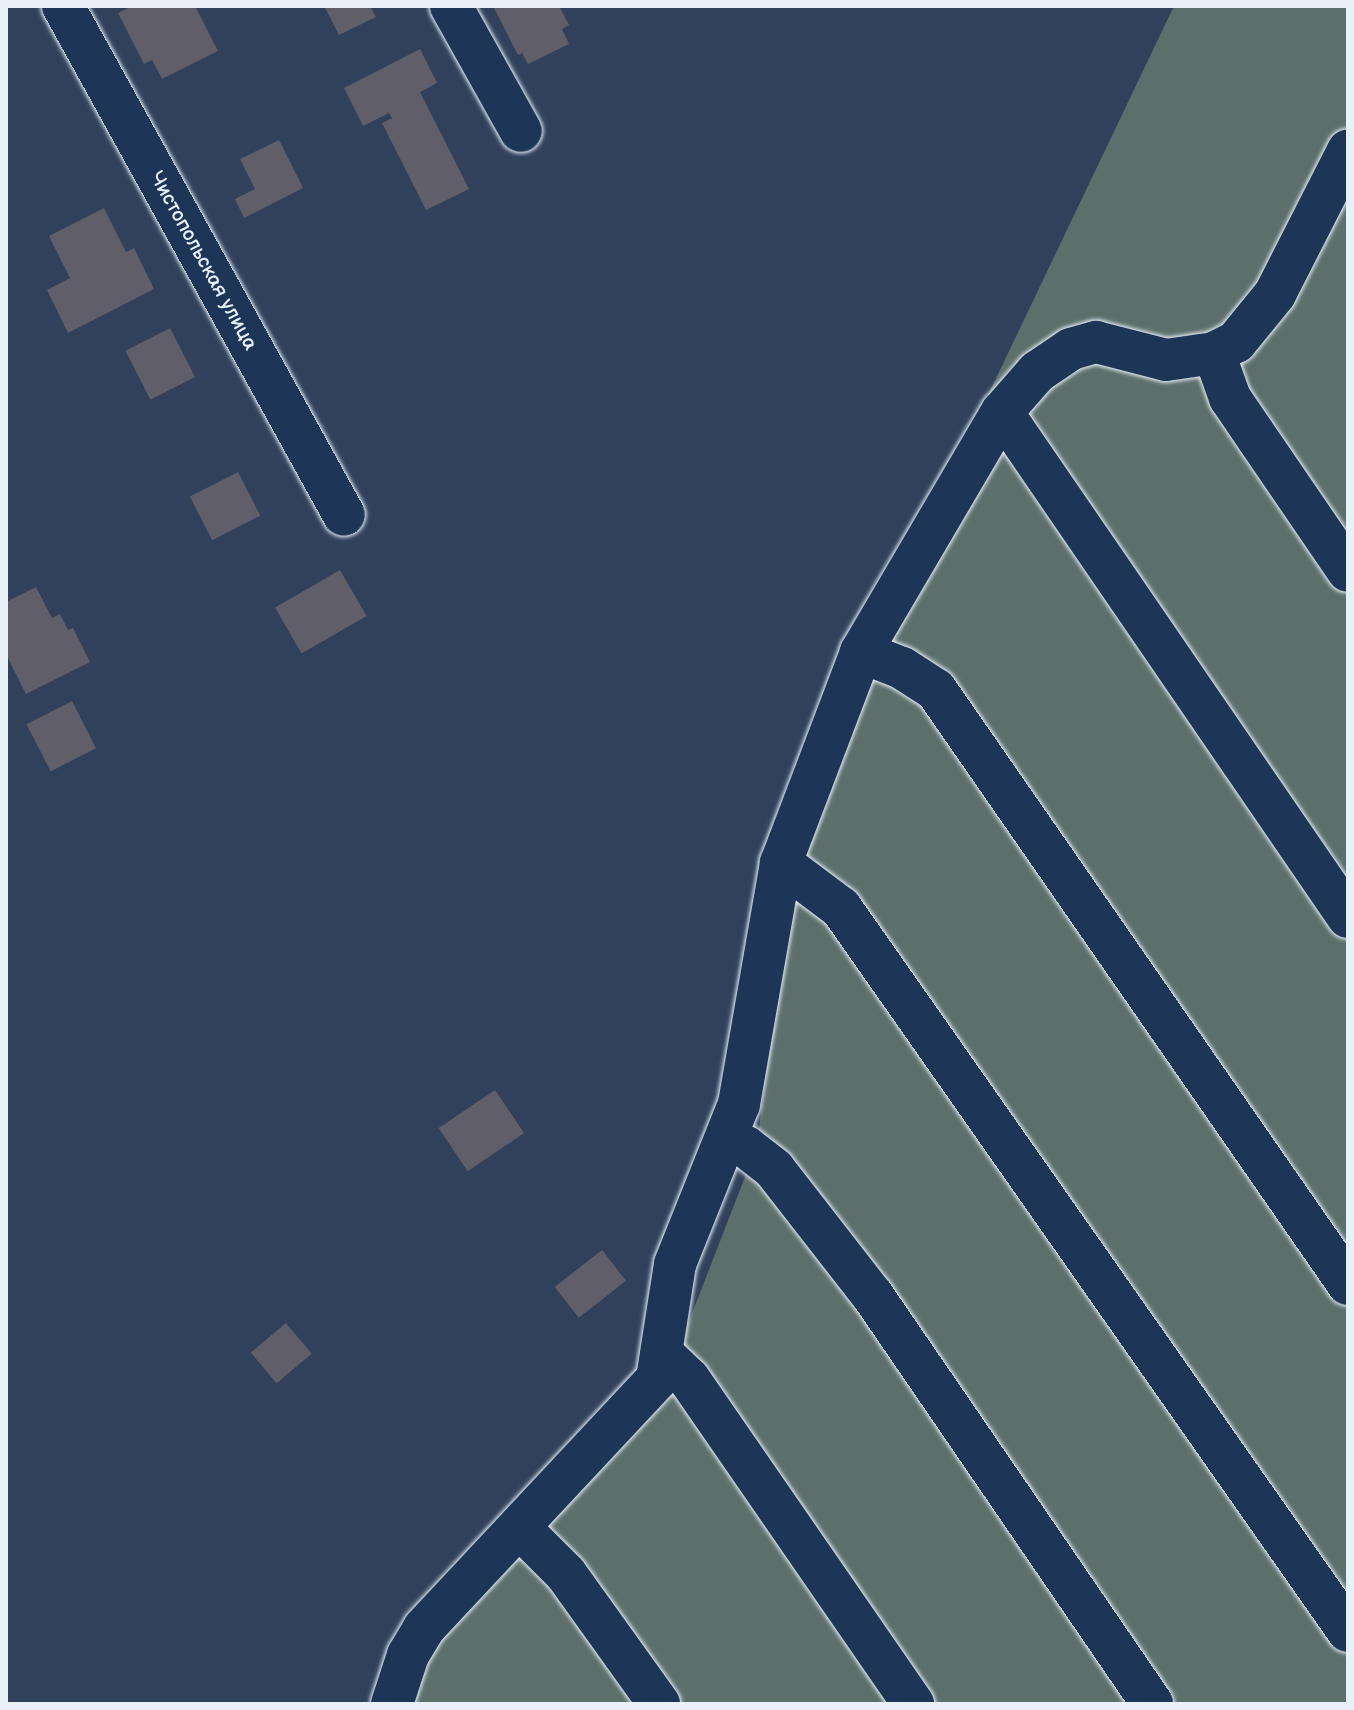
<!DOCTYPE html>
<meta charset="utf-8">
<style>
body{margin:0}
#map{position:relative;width:1354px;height:1710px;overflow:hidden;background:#31415c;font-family:"Balsamiq Sans",sans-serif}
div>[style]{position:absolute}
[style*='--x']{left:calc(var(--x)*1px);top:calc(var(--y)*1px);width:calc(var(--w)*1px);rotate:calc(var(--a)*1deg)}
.green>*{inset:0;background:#5c6f6b}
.building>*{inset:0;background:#5f5e69;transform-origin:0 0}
.roads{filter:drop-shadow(0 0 2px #e8f1f8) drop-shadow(0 0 2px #e8f1f8)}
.minor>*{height:42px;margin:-21px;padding:0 21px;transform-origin:21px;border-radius:21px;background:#1d3557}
span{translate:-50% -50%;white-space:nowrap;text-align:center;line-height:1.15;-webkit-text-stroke:6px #1d3557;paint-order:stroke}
.street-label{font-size:20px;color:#e8f1f8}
.frame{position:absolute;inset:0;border:8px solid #e8f1f8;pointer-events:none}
</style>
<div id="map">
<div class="green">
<i style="clip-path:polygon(1174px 6px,1348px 6px,1348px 1704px,404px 1704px,440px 1619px,670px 1370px,757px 1146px,787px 895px,913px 552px)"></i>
</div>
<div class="building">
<i style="clip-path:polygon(132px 6px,195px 6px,218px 51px,162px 79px,152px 60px,144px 64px,118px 13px)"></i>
<i style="clip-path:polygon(324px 6px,370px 6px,376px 17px,339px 35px)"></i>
<i style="clip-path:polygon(493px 6px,559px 6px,569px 25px,562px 29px,569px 44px,528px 64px,522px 53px,518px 55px)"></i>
<i style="clip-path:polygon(420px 49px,437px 83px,420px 92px,469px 189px,426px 210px,382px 123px,392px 118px,389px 113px,363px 126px,344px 88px)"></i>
<i style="clip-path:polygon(279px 140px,303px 188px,244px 218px,235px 199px,255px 189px,240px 159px)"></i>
<i style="clip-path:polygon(104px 208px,126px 252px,134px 248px,154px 289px,68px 333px,47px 290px,70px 278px,49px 236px)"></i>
<i style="left:170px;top:328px;width:55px;height:50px;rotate:63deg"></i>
<i style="left:238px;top:472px;width:49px;height:54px;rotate:63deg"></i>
<i style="left:340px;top:570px;width:53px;height:75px;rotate:60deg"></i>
<i style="clip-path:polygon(36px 587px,52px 618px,60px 614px,68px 630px,73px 628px,90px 662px,26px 694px,6px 654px,6px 602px)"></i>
<i style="left:72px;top:701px;width:53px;height:51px;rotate:63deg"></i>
<i style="left:495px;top:1090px;width:52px;height:68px;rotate:56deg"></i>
<i style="left:602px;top:1250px;width:39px;height:60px;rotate:52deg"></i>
<i style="left:286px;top:1323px;width:40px;height:46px;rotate:50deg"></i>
</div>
<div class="roads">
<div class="minor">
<i style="--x:63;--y:6;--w:581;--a:61.1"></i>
<i style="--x:451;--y:6;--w:143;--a:60.8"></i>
<i style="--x:1214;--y:353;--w:48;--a:70.4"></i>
<i style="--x:1230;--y:398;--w:209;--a:55.7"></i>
<i style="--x:1002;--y:412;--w:612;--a:55.58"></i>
<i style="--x:861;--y:652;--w:44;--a:21.3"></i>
<i style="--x:902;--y:668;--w:40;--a:32.9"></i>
<i style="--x:936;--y:690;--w:723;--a:55.25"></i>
<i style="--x:781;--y:863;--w:75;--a:36.9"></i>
<i style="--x:841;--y:908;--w:883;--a:54.96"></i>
<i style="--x:728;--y:1140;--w:19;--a:21"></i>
<i style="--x:746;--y:1147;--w:36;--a:38"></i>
<i style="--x:774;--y:1169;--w:161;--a:52.1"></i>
<i style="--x:873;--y:1296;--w:494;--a:55.6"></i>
<i style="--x:665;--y:1356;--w:33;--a:44"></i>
<i style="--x:689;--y:1379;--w:395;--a:55.4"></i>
<i style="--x:519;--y:1527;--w:66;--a:45"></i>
<i style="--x:566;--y:1574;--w:160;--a:54.4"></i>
<i style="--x:392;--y:1704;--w:52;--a:-71.9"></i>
<i style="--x:408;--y:1655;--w:31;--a:-59"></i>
<i style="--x:424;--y:1628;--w:341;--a:-46.9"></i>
<i style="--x:657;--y:1379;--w:116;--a:-81.1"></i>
<i style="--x:675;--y:1264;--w:172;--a:-68.2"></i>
<i style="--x:739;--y:1104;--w:245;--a:-80.1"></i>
<i style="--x:781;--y:863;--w:226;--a:-69.2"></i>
<i style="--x:861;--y:652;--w:278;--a:-59.6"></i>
<i style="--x:1002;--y:412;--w:53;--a:-48.8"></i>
<i style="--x:1037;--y:372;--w:41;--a:-34.1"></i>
<i style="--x:1071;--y:349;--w:26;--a:-16"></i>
<i style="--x:1096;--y:342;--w:72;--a:14.4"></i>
<i style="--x:1166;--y:360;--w:49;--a:-8.3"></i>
<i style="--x:1214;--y:353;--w:25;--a:-27"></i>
<i style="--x:1236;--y:342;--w:62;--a:-50.9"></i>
<i style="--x:1275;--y:294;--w:161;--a:-63"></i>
</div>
</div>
<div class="street-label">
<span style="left:203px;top:261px;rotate:61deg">Чистопольская улица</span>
</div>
<div class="frame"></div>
</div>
